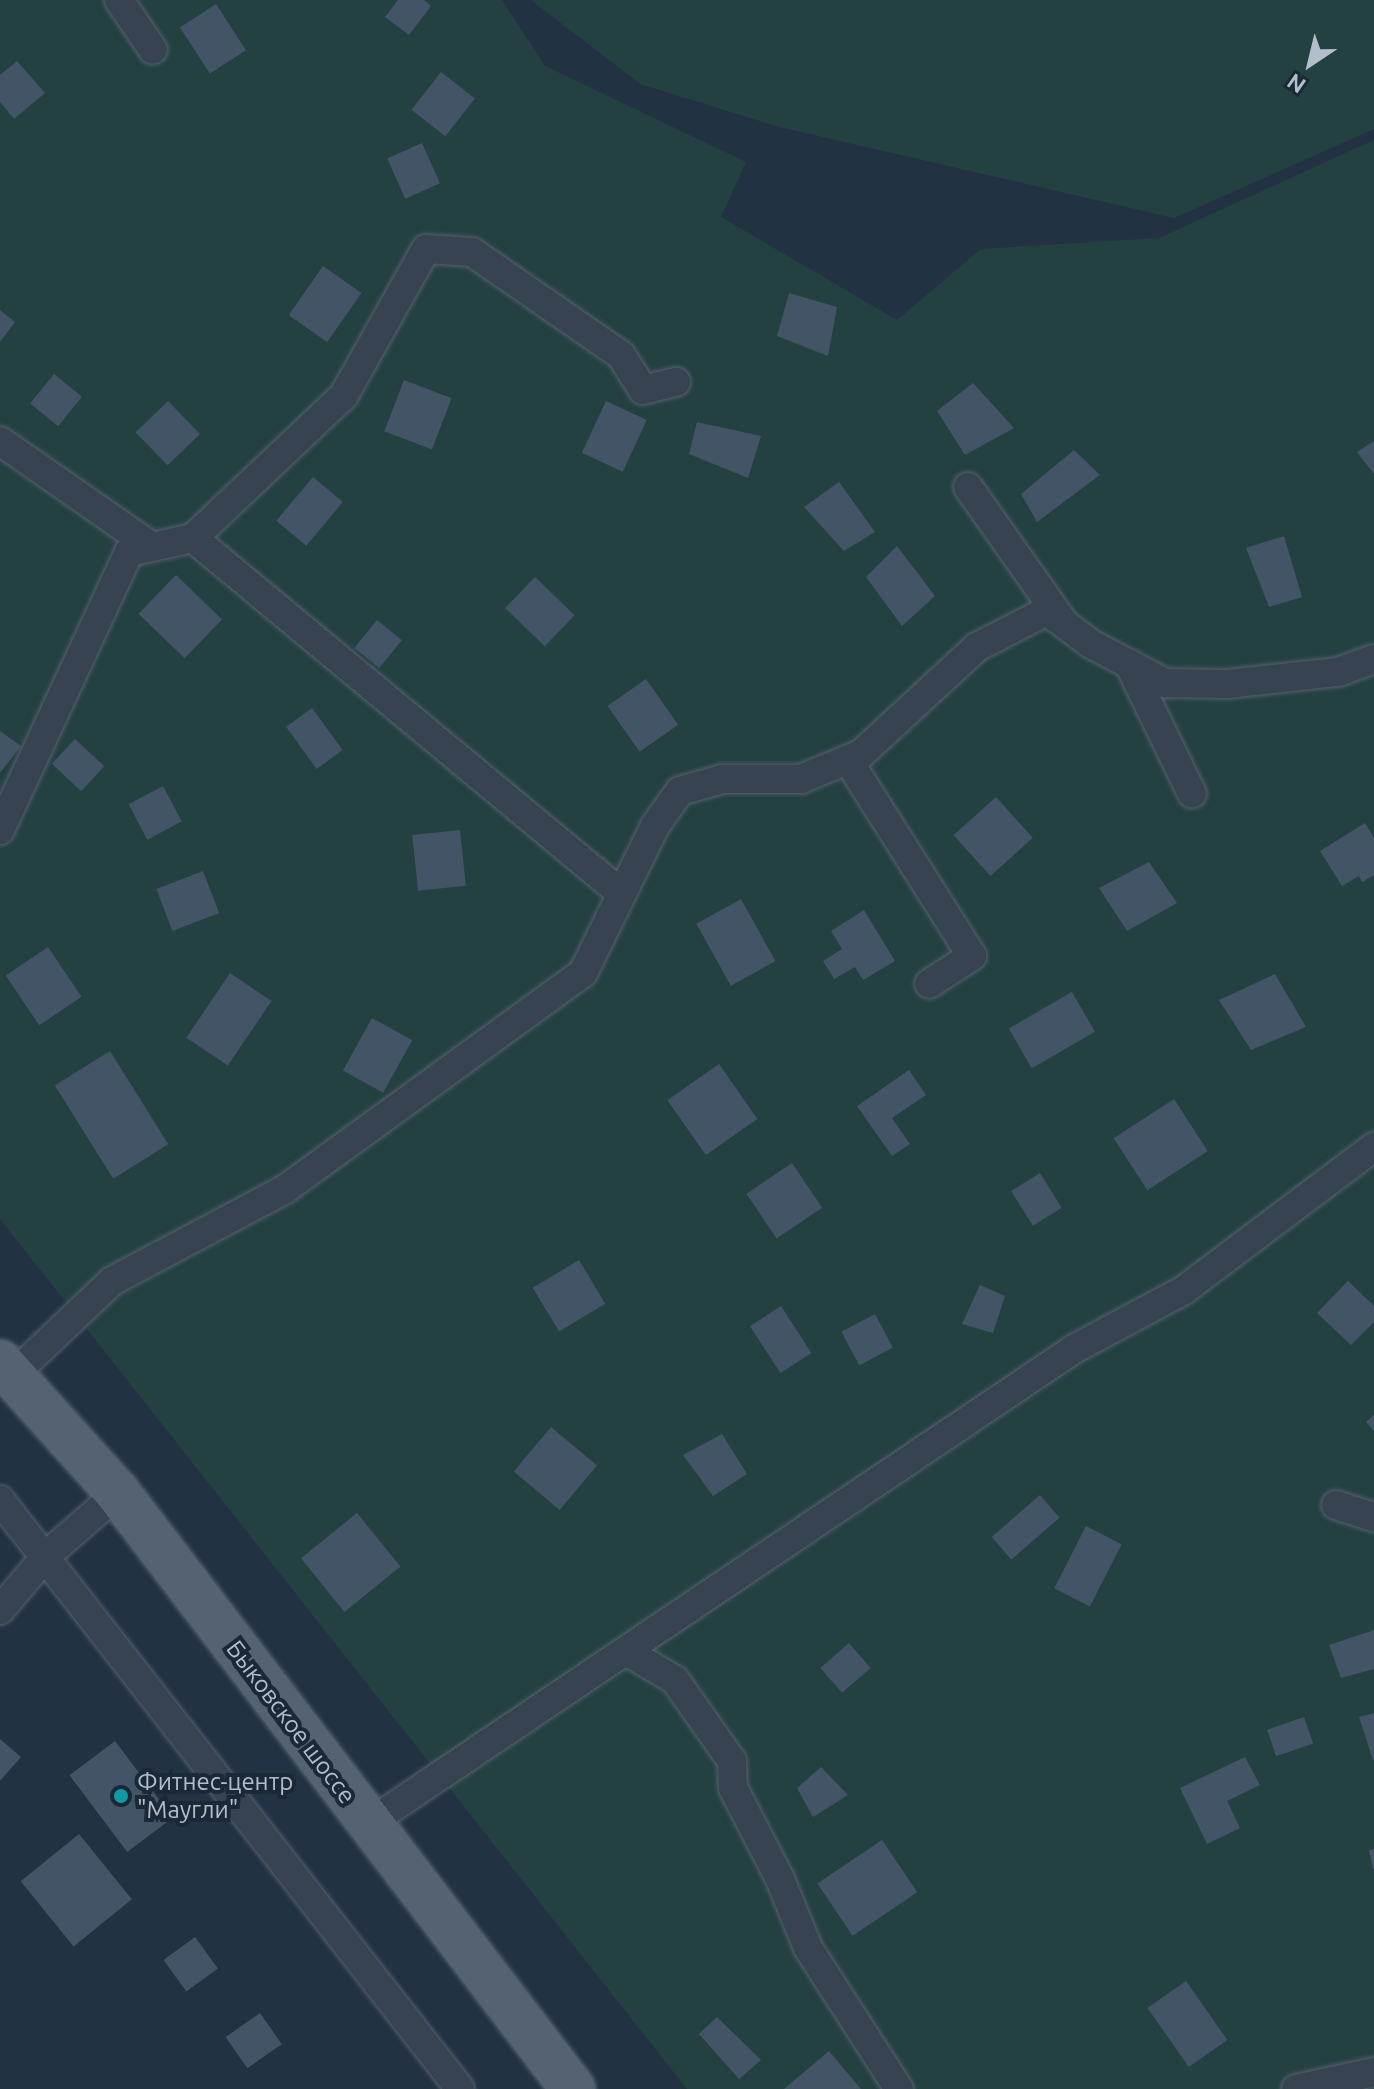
<!DOCTYPE html>
<meta charset="utf-8">
<style>
body{margin:0}
#map{position:relative;width:1374px;height:2089px;overflow:hidden;background:#223242;font-family:Ubuntu,sans-serif}
div>[style]{position:absolute}
[style*='--x']{left:calc(var(--x)*1px);top:calc(var(--y)*1px);width:calc(var(--w)*1px);rotate:calc(var(--a)*1deg)}
.green>*{inset:0;background:#244142}
.building>*{inset:0;background:#435466;transform-origin:0 0}
.roads{filter:drop-shadow(0 0 2px #54616f) drop-shadow(0 0 2px #54616f)}
.minor>*{height:28px;margin:-14px;padding:0 14px;transform-origin:14px;border-radius:14px;background:#374351}
.primary>*{height:44px;margin:-22px;padding:0 22px;transform-origin:22px;border-radius:22px;background:#546271}
.dots>*{width:22px;height:22px;translate:-50% -50%;box-sizing:border-box;border:4px solid #1b2836;border-radius:50%}
span{translate:-50% -50%;white-space:nowrap;text-align:center;line-height:1.15;-webkit-text-stroke:8px #1b2836;paint-order:stroke}
.street-label{font-size:24px;color:#b3becc}
.poi-label{font-size:24px;color:#b3becc}
.left{translate:0 -50%;text-align:left}
.north{position:absolute;left:1270px;top:24px;width:80px;height:80px;-webkit-text-stroke:6px #1b2836;paint-order:stroke;rotate:215deg;font-size:22px;font-weight:700;line-height:32px;text-align:center;color:#b3becc}
.north::after{content:'';display:block;margin:auto;width:28px;height:36px;background:#b3becc;clip-path:polygon(50% 0,100% 100%,50% 72%,0 100%)}
</style>
<div id="map">
<div class="green">
<i style="clip-path:polygon(0 0,502px 0,545px 66px,746px 162px,721px 217px,897px 320px,981px 249px,1159px 238px,1374px 140px,1374px 2089px,687px 2089px,0 1219px)"></i>
<i style="clip-path:polygon(531px 0,1374px 0,1374px 129px,1174px 218px,779px 127px,640px 84px)"></i>
</div>
<div class="building">
<i style="clip-path:polygon(398px 0,424px 0,431px 6px,409px 35px,385px 17px)"></i>
<i style="left:216px;top:4px;width:55px;height:43px;rotate:57deg"></i>
<i style="clip-path:polygon(17px 61px,45px 93px,14px 119px,0 102px,0 75px)"></i>
<i style="left:441px;top:72px;width:43px;height:48px;rotate:38deg"></i>
<i style="left:422px;top:143px;width:44px;height:38px;rotate:66deg"></i>
<i style="left:323px;top:266px;width:47px;height:60px;rotate:35deg"></i>
<i style="clip-path:polygon(789px 293px,837px 307px,828px 356px,777px 336px)"></i>
<i style="clip-path:polygon(0 310px,15px 322px,0 342px)"></i>
<i style="left:54px;top:374px;width:36px;height:38px;rotate:39deg"></i>
<i style="left:404px;top:380px;width:51px;height:55px;rotate:21deg"></i>
<i style="clip-path:polygon(973px 383px,1014px 428px,965px 455px,937px 411px)"></i>
<i style="left:168px;top:401px;width:46px;height:45px;rotate:46deg"></i>
<i style="left:606px;top:401px;width:45px;height:57px;rotate:25deg"></i>
<i style="clip-path:polygon(697px 422px,761px 436px,748px 478px,689px 454px)"></i>
<i style="clip-path:polygon(1374px 441px,1374px 474px,1357px 452px)"></i>
<i style="clip-path:polygon(1074px 450px,1100px 475px,1037px 522px,1021px 494px)"></i>
<i style="left:313px;top:477px;width:39px;height:57px;rotate:40deg"></i>
<i style="clip-path:polygon(839px 482px,875px 532px,844px 551px,804px 507px)"></i>
<i style="clip-path:polygon(1284px 536px,1302px 597px,1269px 607px,1246px 548px)"></i>
<i style="clip-path:polygon(897px 546px,935px 596px,902px 626px,866px 577px)"></i>
<i style="left:176px;top:575px;width:64px;height:54px;rotate:44deg"></i>
<i style="left:535px;top:577px;width:55px;height:43px;rotate:44deg"></i>
<i style="left:377px;top:620px;width:32px;height:36px;rotate:39deg"></i>
<i style="left:646px;top:679px;width:56px;height:47px;rotate:55deg"></i>
<i style="left:312px;top:708px;width:52px;height:32px;rotate:54deg"></i>
<i style="clip-path:polygon(0 731px,21px 746px,0 773px)"></i>
<i style="left:75px;top:739px;width:40px;height:34px;rotate:43deg"></i>
<i style="left:163px;top:786px;width:40px;height:39px;rotate:62deg"></i>
<i style="left:996px;top:797px;width:55px;height:57px;rotate:48deg"></i>
<i style="clip-path:polygon(1365px 823px,1374px 838px,1374px 875px,1362px 882px,1359px 876px,1342px 886px,1320px 851px)"></i>
<i style="left:460px;top:830px;width:56px;height:48px;rotate:84deg"></i>
<i style="clip-path:polygon(1149px 862px,1177px 903px,1127px 931px,1099px 888px)"></i>
<i style="left:203px;top:871px;width:45px;height:50px;rotate:69deg"></i>
<i style="left:741px;top:899px;width:71px;height:51px;rotate:61deg"></i>
<i style="clip-path:polygon(864px 910px,895px 961px,863px 980px,855px 967px,834px 979px,823px 961px,842px 949px,831px 931px)"></i>
<i style="left:48px;top:947px;width:60px;height:51px;rotate:56deg"></i>
<i style="left:230px;top:973px;width:50px;height:78px;rotate:34deg"></i>
<i style="clip-path:polygon(1275px 974px,1306px 1027px,1251px 1050px,1219px 1000px)"></i>
<i style="left:1072px;top:992px;width:46px;height:73px;rotate:60deg"></i>
<i style="left:372px;top:1018px;width:46px;height:60px;rotate:29deg"></i>
<i style="left:110px;top:1051px;width:110px;height:65px;rotate:58deg"></i>
<i style="left:719px;top:1064px;width:67px;height:63px;rotate:55deg"></i>
<i style="clip-path:polygon(909px 1070px,926px 1095px,892px 1118px,910px 1144px,892px 1156px,857px 1106px)"></i>
<i style="left:1174px;top:1099px;width:62px;height:72px;rotate:57deg"></i>
<i style="left:792px;top:1163px;width:54px;height:55px;rotate:56deg"></i>
<i style="left:1040px;top:1173px;width:41px;height:34px;rotate:58deg"></i>
<i style="left:579px;top:1260px;width:51px;height:54px;rotate:59deg"></i>
<i style="clip-path:polygon(1348px 1281px,1374px 1306px,1374px 1322px,1351px 1345px,1317px 1313px)"></i>
<i style="clip-path:polygon(980px 1285px,1005px 1296px,993px 1333px,962px 1324px)"></i>
<i style="left:781px;top:1306px;width:56px;height:37px;rotate:57deg"></i>
<i style="left:875px;top:1314px;width:38px;height:38px;rotate:62deg"></i>
<i style="clip-path:polygon(1374px 1415px,1374px 1431px,1366px 1422px)"></i>
<i style="left:551px;top:1427px;width:60px;height:58px;rotate:40deg"></i>
<i style="clip-path:polygon(722px 1434px,747px 1474px,713px 1496px,683px 1455px)"></i>
<i style="left:1040px;top:1495px;width:30px;height:64px;rotate:49deg"></i>
<i style="left:357px;top:1513px;width:69px;height:72px;rotate:51deg"></i>
<i style="left:1086px;top:1526px;width:40px;height:70px;rotate:27deg"></i>
<i style="clip-path:polygon(1374px 1630px,1374px 1669px,1341px 1678px,1329px 1645px)"></i>
<i style="left:849px;top:1643px;width:33px;height:38px;rotate:49deg"></i>
<i style="clip-path:polygon(1374px 1713px,1374px 1760px,1373px 1760px,1359px 1717px)"></i>
<i style="left:1304px;top:1717px;width:28px;height:39px;rotate:71deg"></i>
<i style="clip-path:polygon(0 1739px,21px 1757px,0 1781px)"></i>
<i style="left:115px;top:1741px;width:96px;height:57px;rotate:53deg"></i>
<i style="clip-path:polygon(1245px 1757px,1260px 1785px,1227px 1801px,1240px 1828px,1207px 1844px,1180px 1788px)"></i>
<i style="clip-path:polygon(821px 1767px,848px 1795px,813px 1817px,797px 1788px)"></i>
<i style="left:79px;top:1834px;width:84px;height:75px;rotate:51deg"></i>
<i style="left:882px;top:1840px;width:63px;height:78px;rotate:56deg"></i>
<i style="clip-path:polygon(1374px 1849px,1374px 1869px,1373px 1869px,1369px 1850px)"></i>
<i style="left:195px;top:1937px;width:39px;height:39px;rotate:54deg"></i>
<i style="left:1186px;top:1981px;width:72px;height:47px;rotate:55deg"></i>
<i style="left:260px;top:2013px;width:38px;height:42px;rotate:55deg"></i>
<i style="clip-path:polygon(717px 2017px,761px 2060px,739px 2079px,699px 2034px)"></i>
<i style="clip-path:polygon(829px 2051px,861px 2089px,784px 2089px)"></i>
</div>
<div class="roads">
<div class="minor">
<i style="--x:119;--y:0;--w:60;--a:55.8"></i>
<i style="--x:0;--y:441;--w:185;--a:34.9"></i>
<i style="--x:968;--y:487;--w:166;--a:54.8"></i>
<i style="--x:193;--y:538;--w:208;--a:-43.4"></i>
<i style="--x:344;--y:395;--w:167;--a:-60.7"></i>
<i style="--x:426;--y:249;--w:46;--a:3.7"></i>
<i style="--x:472;--y:252;--w:181;--a:34.7"></i>
<i style="--x:621;--y:355;--w:41;--a:57.8"></i>
<i style="--x:643;--y:390;--w:34;--a:-14"></i>
<i style="--x:1129;--y:664;--w:144;--a:64.1"></i>
<i style="--x:848;--y:760;--w:232;--a:57.7"></i>
<i style="--x:972;--y:956;--w:51;--a:146.9"></i>
<i style="--x:0;--y:830;--w:306;--a:-65.1"></i>
<i style="--x:129;--y:552;--w:66;--a:-12.3"></i>
<i style="--x:193;--y:538;--w:557;--a:39.69"></i>
<i style="--x:11;--y:1377;--w:139;--a:-43.5"></i>
<i style="--x:112;--y:1281;--w:195;--a:-27.9"></i>
<i style="--x:284;--y:1190;--w:369;--a:-36"></i>
<i style="--x:583;--y:973;--w:164;--a:-63.9"></i>
<i style="--x:655;--y:826;--w:43;--a:-54.5"></i>
<i style="--x:680;--y:791;--w:44;--a:-15.9"></i>
<i style="--x:722;--y:779;--w:79;--a:0"></i>
<i style="--x:801;--y:779;--w:65;--a:-22.6"></i>
<i style="--x:861;--y:754;--w:158;--a:-42.7"></i>
<i style="--x:977;--y:647;--w:79;--a:-27.2"></i>
<i style="--x:1047;--y:611;--w:55;--a:36.9"></i>
<i style="--x:1091;--y:644;--w:84;--a:27.8"></i>
<i style="--x:1165;--y:683;--w:62;--a:0.9"></i>
<i style="--x:1227;--y:684;--w:112;--a:-6.2"></i>
<i style="--x:1338;--y:672;--w:38;--a:-20"></i>
<i style="--x:0;--y:1500;--w:747;--a:52.01"></i>
<i style="--x:1336;--y:1505;--w:40;--a:18"></i>
<i style="--x:0;--y:1610;--w:72;--a:-49.5"></i>
<i style="--x:47;--y:1555;--w:94;--a:-41.1"></i>
<i style="--x:626;--y:1651;--w:57;--a:30.6"></i>
<i style="--x:675;--y:1680;--w:99;--a:54.9"></i>
<i style="--x:732;--y:1761;--w:27;--a:88"></i>
<i style="--x:733;--y:1788;--w:102;--a:62.7"></i>
<i style="--x:780;--y:1879;--w:74;--a:67.9"></i>
<i style="--x:808;--y:1948;--w:168;--a:57.2"></i>
<i style="--x:368;--y:1824;--w:851;--a:-33.93"></i>
<i style="--x:1074;--y:1349;--w:125;--a:-28.2"></i>
<i style="--x:1184;--y:1290;--w:238;--a:-37"></i>
<i style="--x:1296;--y:2089;--w:80;--a:-12.3"></i>
</div>
<div class="primary">
<i style="--x:0;--y:1362;--w:176;--a:48"></i>
<i style="--x:118;--y:1493;--w:750;--a:52.64"></i>
</div>
</div>
<div class="dots">
<i style="left:121px;top:1796px;background:#0f9aa8"></i>
</div>
<div class="street-label">
<span style="left:291px;top:1722px;rotate:53deg">Быковское шоссе</span>
</div>
<div class="poi-label">
<span class="left" style="left:137px;top:1796px">Фитнес-центр<br>"Маугли"</span>
</div>
<div class="north">N</div>
</div>
